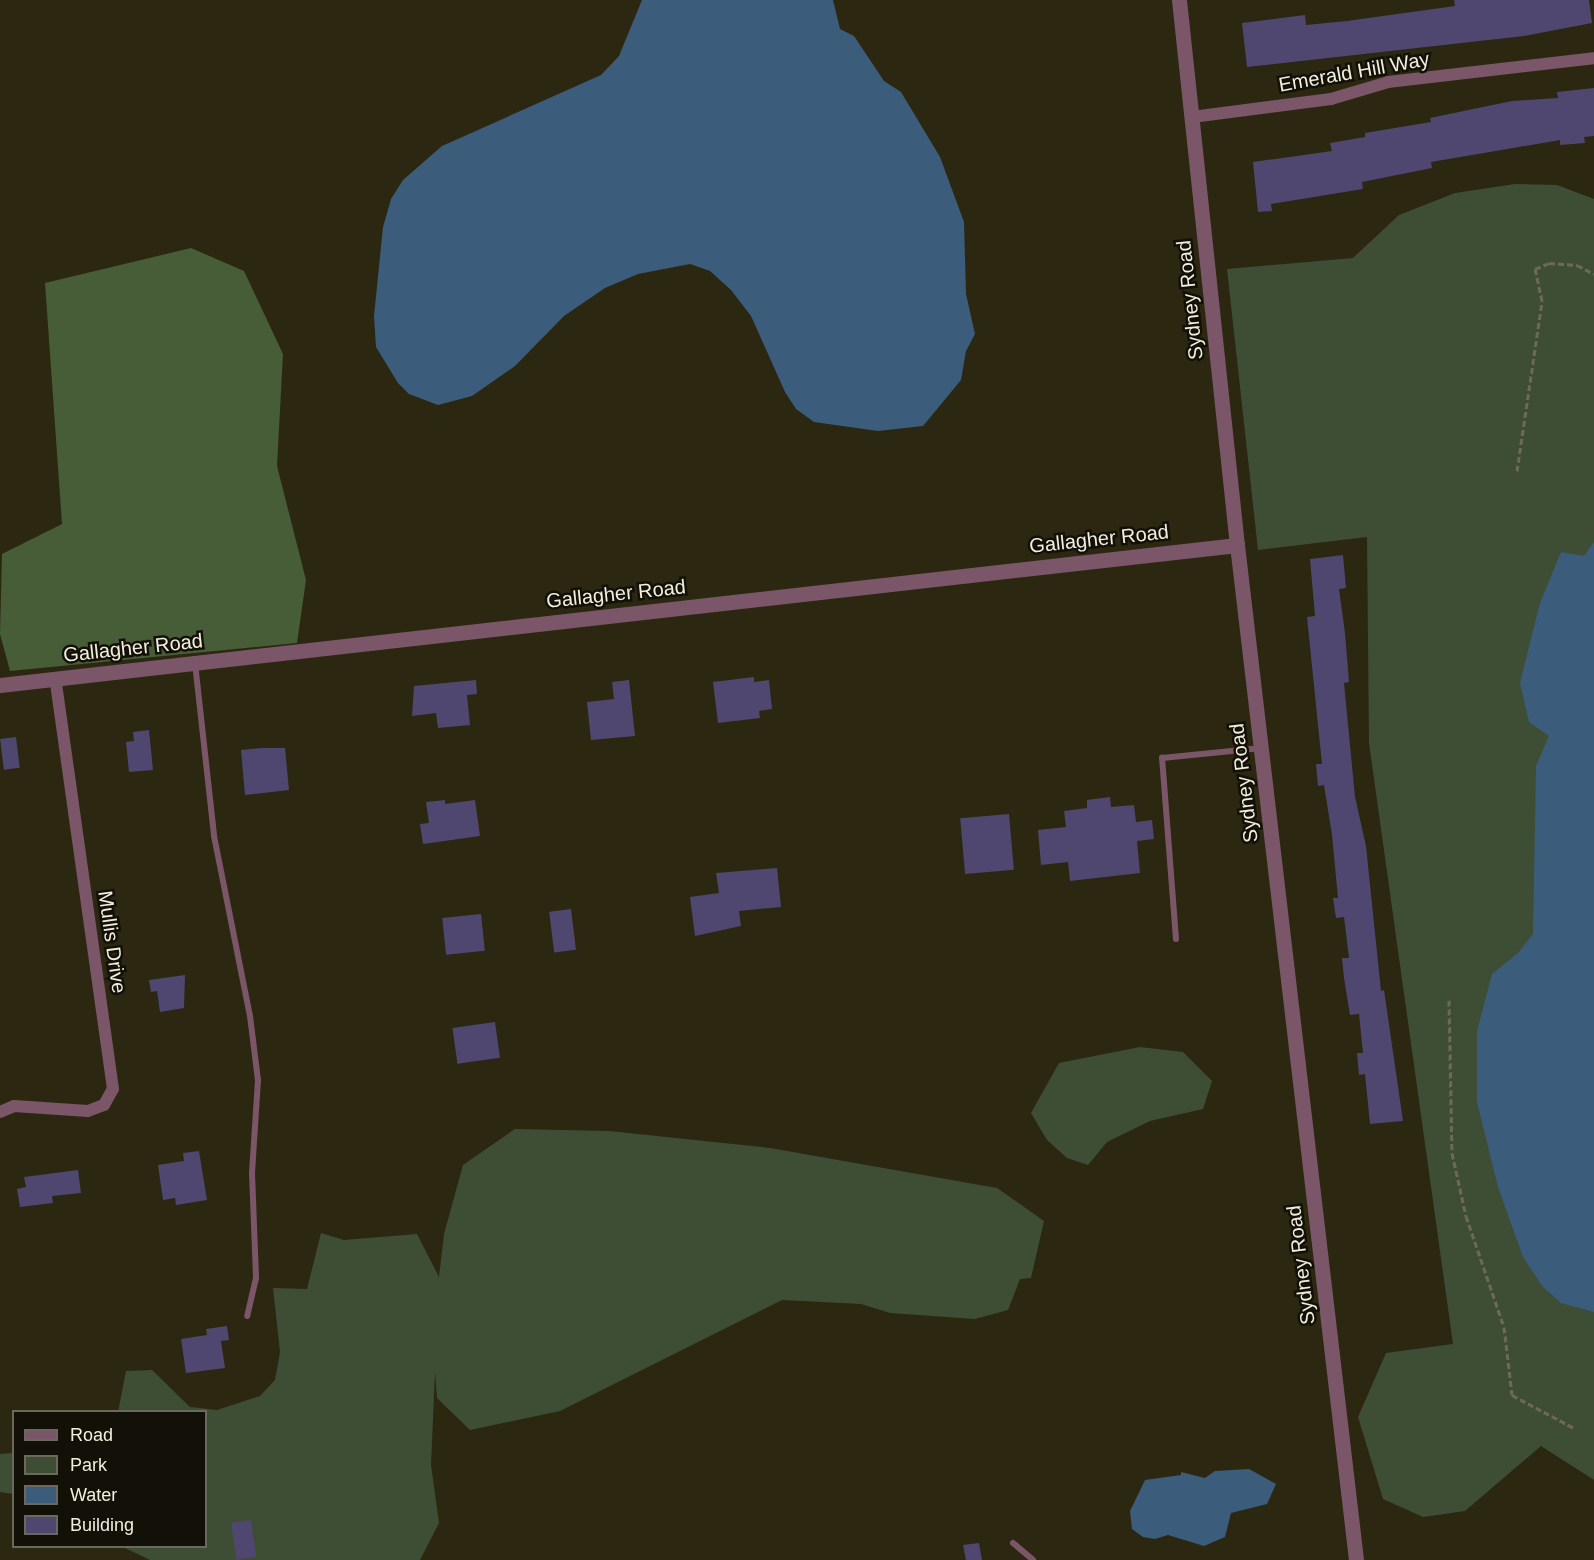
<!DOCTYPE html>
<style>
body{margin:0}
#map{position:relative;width:1594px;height:1560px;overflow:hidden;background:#2c2711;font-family:Arial,sans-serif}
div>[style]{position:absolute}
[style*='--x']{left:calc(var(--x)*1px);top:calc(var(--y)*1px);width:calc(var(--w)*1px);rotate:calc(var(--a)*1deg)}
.green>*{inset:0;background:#3e4e34}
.forest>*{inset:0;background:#465d38}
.water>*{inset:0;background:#3c5c7c}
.building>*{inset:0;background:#4f476f;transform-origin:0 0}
.path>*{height:3px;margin-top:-1.5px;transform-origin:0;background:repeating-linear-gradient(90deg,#6d6955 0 6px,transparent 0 9px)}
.service>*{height:6px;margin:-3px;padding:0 3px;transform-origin:3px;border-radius:3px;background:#7b5669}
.minor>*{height:12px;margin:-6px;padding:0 6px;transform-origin:6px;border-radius:6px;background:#7b5669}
.tertiary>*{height:15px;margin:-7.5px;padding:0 7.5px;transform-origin:7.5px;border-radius:7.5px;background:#7b5669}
span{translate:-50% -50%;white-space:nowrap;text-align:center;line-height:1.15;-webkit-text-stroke:5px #121007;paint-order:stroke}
.street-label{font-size:20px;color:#f1eee0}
.legend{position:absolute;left:12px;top:1410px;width:195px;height:138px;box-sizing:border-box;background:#121007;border:2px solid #6b695e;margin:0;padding:8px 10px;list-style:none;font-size:18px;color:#f1eee0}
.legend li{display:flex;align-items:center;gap:12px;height:30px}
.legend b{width:30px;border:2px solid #6b695e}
</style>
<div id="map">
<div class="green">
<i style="clip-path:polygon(1515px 184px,1557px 185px,1594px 199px,1594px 1480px,1541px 1446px,1465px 1511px,1423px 1517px,1383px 1499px,1358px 1417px,1386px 1353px,1453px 1344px,1369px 743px,1367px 537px,1258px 550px,1227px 269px,1353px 258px,1399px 215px,1455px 193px)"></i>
<i style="clip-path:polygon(1140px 1047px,1183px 1052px,1212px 1081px,1203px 1109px,1150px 1121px,1107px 1142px,1088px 1165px,1067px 1158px,1047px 1140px,1031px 1113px,1059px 1063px)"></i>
<i style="clip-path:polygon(515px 1129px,609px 1131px,770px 1148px,997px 1188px,1044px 1221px,1031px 1278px,1020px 1279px,1008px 1310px,975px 1319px,890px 1313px,861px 1304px,782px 1300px,560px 1411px,470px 1430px,437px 1398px,435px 1372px,431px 1465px,439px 1523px,420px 1560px,150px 1560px,123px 1547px,206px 1546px,206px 1412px,118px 1412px,126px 1371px,152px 1370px,190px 1407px,217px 1410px,260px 1396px,275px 1380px,280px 1352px,273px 1288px,307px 1289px,321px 1233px,344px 1240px,417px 1234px,439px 1277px,444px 1234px,463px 1165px)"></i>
<i style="clip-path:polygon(13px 1453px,14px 1453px,13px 1494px,0 1492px,0 1454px)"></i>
</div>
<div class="forest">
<i style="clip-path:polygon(191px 248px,244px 271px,283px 354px,277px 466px,306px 580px,297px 643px,10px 671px,0 634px,2px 554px,62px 524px,45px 283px)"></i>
</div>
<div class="water">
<i style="clip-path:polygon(642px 0,833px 0,840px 29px,854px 36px,884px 81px,901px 92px,940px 157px,964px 222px,966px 294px,975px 334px,966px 351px,961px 380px,923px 426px,878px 431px,814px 422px,796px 409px,785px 392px,751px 316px,731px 290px,710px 271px,690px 264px,638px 274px,605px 288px,564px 316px,515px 366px,472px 396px,438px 405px,409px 394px,398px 383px,376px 347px,374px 316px,383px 227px,391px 199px,403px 180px,442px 146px,601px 75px,619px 56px)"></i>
<i style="clip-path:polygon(1594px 542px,1594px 1312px,1561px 1303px,1542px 1286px,1523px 1257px,1498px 1187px,1477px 1102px,1477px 1031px,1492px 974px,1518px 953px,1533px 934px,1536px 766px,1549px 736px,1529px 722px,1520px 683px,1540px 603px,1561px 552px,1584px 556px)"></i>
<i style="clip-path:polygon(1249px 1469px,1276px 1484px,1267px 1504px,1231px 1513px,1225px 1537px,1204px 1546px,1168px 1535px,1155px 1539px,1143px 1537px,1132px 1529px,1130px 1511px,1145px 1480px,1181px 1475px,1181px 1472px,1205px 1478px,1215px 1471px)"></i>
</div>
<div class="building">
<i style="clip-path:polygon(1454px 0,1589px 0,1592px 23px,1524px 36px,1247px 67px,1242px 23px,1305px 15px,1306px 25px,1347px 21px,1455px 6px)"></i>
<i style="clip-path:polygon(1594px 88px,1594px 136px,1584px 137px,1585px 143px,1560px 145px,1560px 140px,1431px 162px,1432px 168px,1362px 182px,1363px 189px,1271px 204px,1272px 211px,1258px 212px,1253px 162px,1332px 151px,1330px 143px,1365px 137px,1365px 133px,1431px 122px,1430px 118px,1512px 101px,1558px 98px,1557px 92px)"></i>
<i style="clip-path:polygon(1343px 555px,1346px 588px,1339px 589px,1345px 633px,1349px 682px,1344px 683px,1355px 797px,1366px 846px,1381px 991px,1384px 990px,1403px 1121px,1370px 1124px,1365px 1074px,1359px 1075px,1357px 1053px,1363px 1053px,1359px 1014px,1350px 1015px,1344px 978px,1342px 958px,1349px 958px,1344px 917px,1336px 918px,1333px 898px,1338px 898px,1332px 835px,1324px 785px,1318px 786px,1316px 764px,1322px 764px,1307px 617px,1315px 616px,1310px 559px)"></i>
<i style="clip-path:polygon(754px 677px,754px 682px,769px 680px,772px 709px,759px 711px,760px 718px,718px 723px,713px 682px)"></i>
<i style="clip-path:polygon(476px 680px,477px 694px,467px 695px,470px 725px,438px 728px,436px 713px,412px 716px,414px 686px)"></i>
<i style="clip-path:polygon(629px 680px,635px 736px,591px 740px,587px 702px,614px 699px,612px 682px)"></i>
<i style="clip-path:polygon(149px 730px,153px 770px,129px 772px,126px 742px,134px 741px,133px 732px)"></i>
<i style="left:16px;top:737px;width:31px;height:16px;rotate:83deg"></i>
<i style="clip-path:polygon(262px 748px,285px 748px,289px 790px,245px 795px,241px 750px)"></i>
<i style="clip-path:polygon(1110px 797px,1111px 807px,1134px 805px,1136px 822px,1152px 820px,1154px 839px,1137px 841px,1140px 873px,1070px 881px,1068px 862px,1041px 865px,1038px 830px,1066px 827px,1064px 811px,1087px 808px,1087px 800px)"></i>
<i style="clip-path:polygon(445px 800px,445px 804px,475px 800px,480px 836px,423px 844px,420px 824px,429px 823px,426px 802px)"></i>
<i style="left:1009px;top:814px;width:56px;height:49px;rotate:85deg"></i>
<i style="clip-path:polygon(777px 868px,781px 907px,739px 911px,741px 926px,695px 936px,690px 897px,719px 893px,716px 873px)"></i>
<i style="left:571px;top:909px;width:41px;height:22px;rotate:83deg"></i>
<i style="left:481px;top:914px;width:37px;height:39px;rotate:84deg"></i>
<i style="clip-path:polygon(185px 975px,184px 1008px,160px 1012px,157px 991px,151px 992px,149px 980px)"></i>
<i style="left:495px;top:1022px;width:36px;height:43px;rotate:82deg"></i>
<i style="clip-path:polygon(199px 1151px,207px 1200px,176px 1205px,175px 1198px,163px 1200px,158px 1165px,184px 1161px,183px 1153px)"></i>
<i style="clip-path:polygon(78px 1170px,81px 1193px,52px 1196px,53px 1203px,20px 1207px,17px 1189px,26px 1187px,24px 1177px)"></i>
<i style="clip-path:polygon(227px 1326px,229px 1340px,221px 1341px,225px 1368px,186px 1373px,181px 1339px,207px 1335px,206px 1329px)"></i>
<i style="left:251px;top:1520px;width:37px;height:20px;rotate:82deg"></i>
<i style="clip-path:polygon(979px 1543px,982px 1560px,966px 1560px,963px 1545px)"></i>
</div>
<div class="path">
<i style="--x:1517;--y:471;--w:172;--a:-81.6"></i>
<i style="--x:1542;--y:301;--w:33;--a:-102"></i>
<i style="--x:1535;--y:269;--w:15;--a:-23"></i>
<i style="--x:1549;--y:263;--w:28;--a:4"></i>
<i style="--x:1577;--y:265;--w:19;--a:28"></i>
<i style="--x:1449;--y:1000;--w:153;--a:88.9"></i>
<i style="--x:1452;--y:1153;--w:65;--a:77.5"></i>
<i style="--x:1466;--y:1216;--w:117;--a:71.1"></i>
<i style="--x:1504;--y:1327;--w:68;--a:83.3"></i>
<i style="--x:1512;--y:1395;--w:70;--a:28"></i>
</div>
<div class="service">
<i style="--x:195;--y:663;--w:174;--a:83.7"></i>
<i style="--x:214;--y:836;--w:184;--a:78.7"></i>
<i style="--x:250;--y:1016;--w:64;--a:82.9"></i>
<i style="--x:258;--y:1080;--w:93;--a:93.7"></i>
<i style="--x:252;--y:1173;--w:105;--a:87.8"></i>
<i style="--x:256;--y:1278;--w:39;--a:103"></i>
<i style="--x:1176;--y:939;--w:182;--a:-94.4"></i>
<i style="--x:1162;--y:758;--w:100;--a:-5.8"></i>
<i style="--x:1013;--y:1543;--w:26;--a:40"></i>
</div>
<div class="minor">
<i style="--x:1192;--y:117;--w:140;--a:-7.4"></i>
<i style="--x:1331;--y:99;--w:59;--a:-16.6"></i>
<i style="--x:1388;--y:82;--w:207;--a:-6.6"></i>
<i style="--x:0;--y:1112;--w:15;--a:-23"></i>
<i style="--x:14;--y:1106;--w:74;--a:3.9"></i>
<i style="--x:88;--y:1111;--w:17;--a:-21"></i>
<i style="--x:104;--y:1105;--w:18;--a:-61"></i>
<i style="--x:113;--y:1089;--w:415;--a:-98"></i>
</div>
<div class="tertiary">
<i style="--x:1179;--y:0;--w:548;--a:83.93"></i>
<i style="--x:1237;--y:545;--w:1022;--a:83.31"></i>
<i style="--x:0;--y:685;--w:1245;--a:-6.46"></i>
</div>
<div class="street-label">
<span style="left:1354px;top:72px;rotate:-10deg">Emerald Hill Way</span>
<span style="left:1190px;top:300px;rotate:-96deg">Sydney Road</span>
<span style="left:1099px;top:539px;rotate:-6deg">Gallagher Road</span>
<span style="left:616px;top:594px;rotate:-6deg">Gallagher Road</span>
<span style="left:133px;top:648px;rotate:-6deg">Gallagher Road</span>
<span style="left:1244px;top:783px;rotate:-97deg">Sydney Road</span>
<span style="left:112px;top:942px;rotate:82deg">Mullis Drive</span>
<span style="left:1301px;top:1265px;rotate:-97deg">Sydney Road</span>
</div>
<ul class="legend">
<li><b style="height:8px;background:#7b5669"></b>Road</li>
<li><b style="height:16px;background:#3e4e34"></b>Park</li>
<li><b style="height:16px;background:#3c5c7c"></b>Water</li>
<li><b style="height:16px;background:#4f476f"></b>Building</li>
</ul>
</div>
